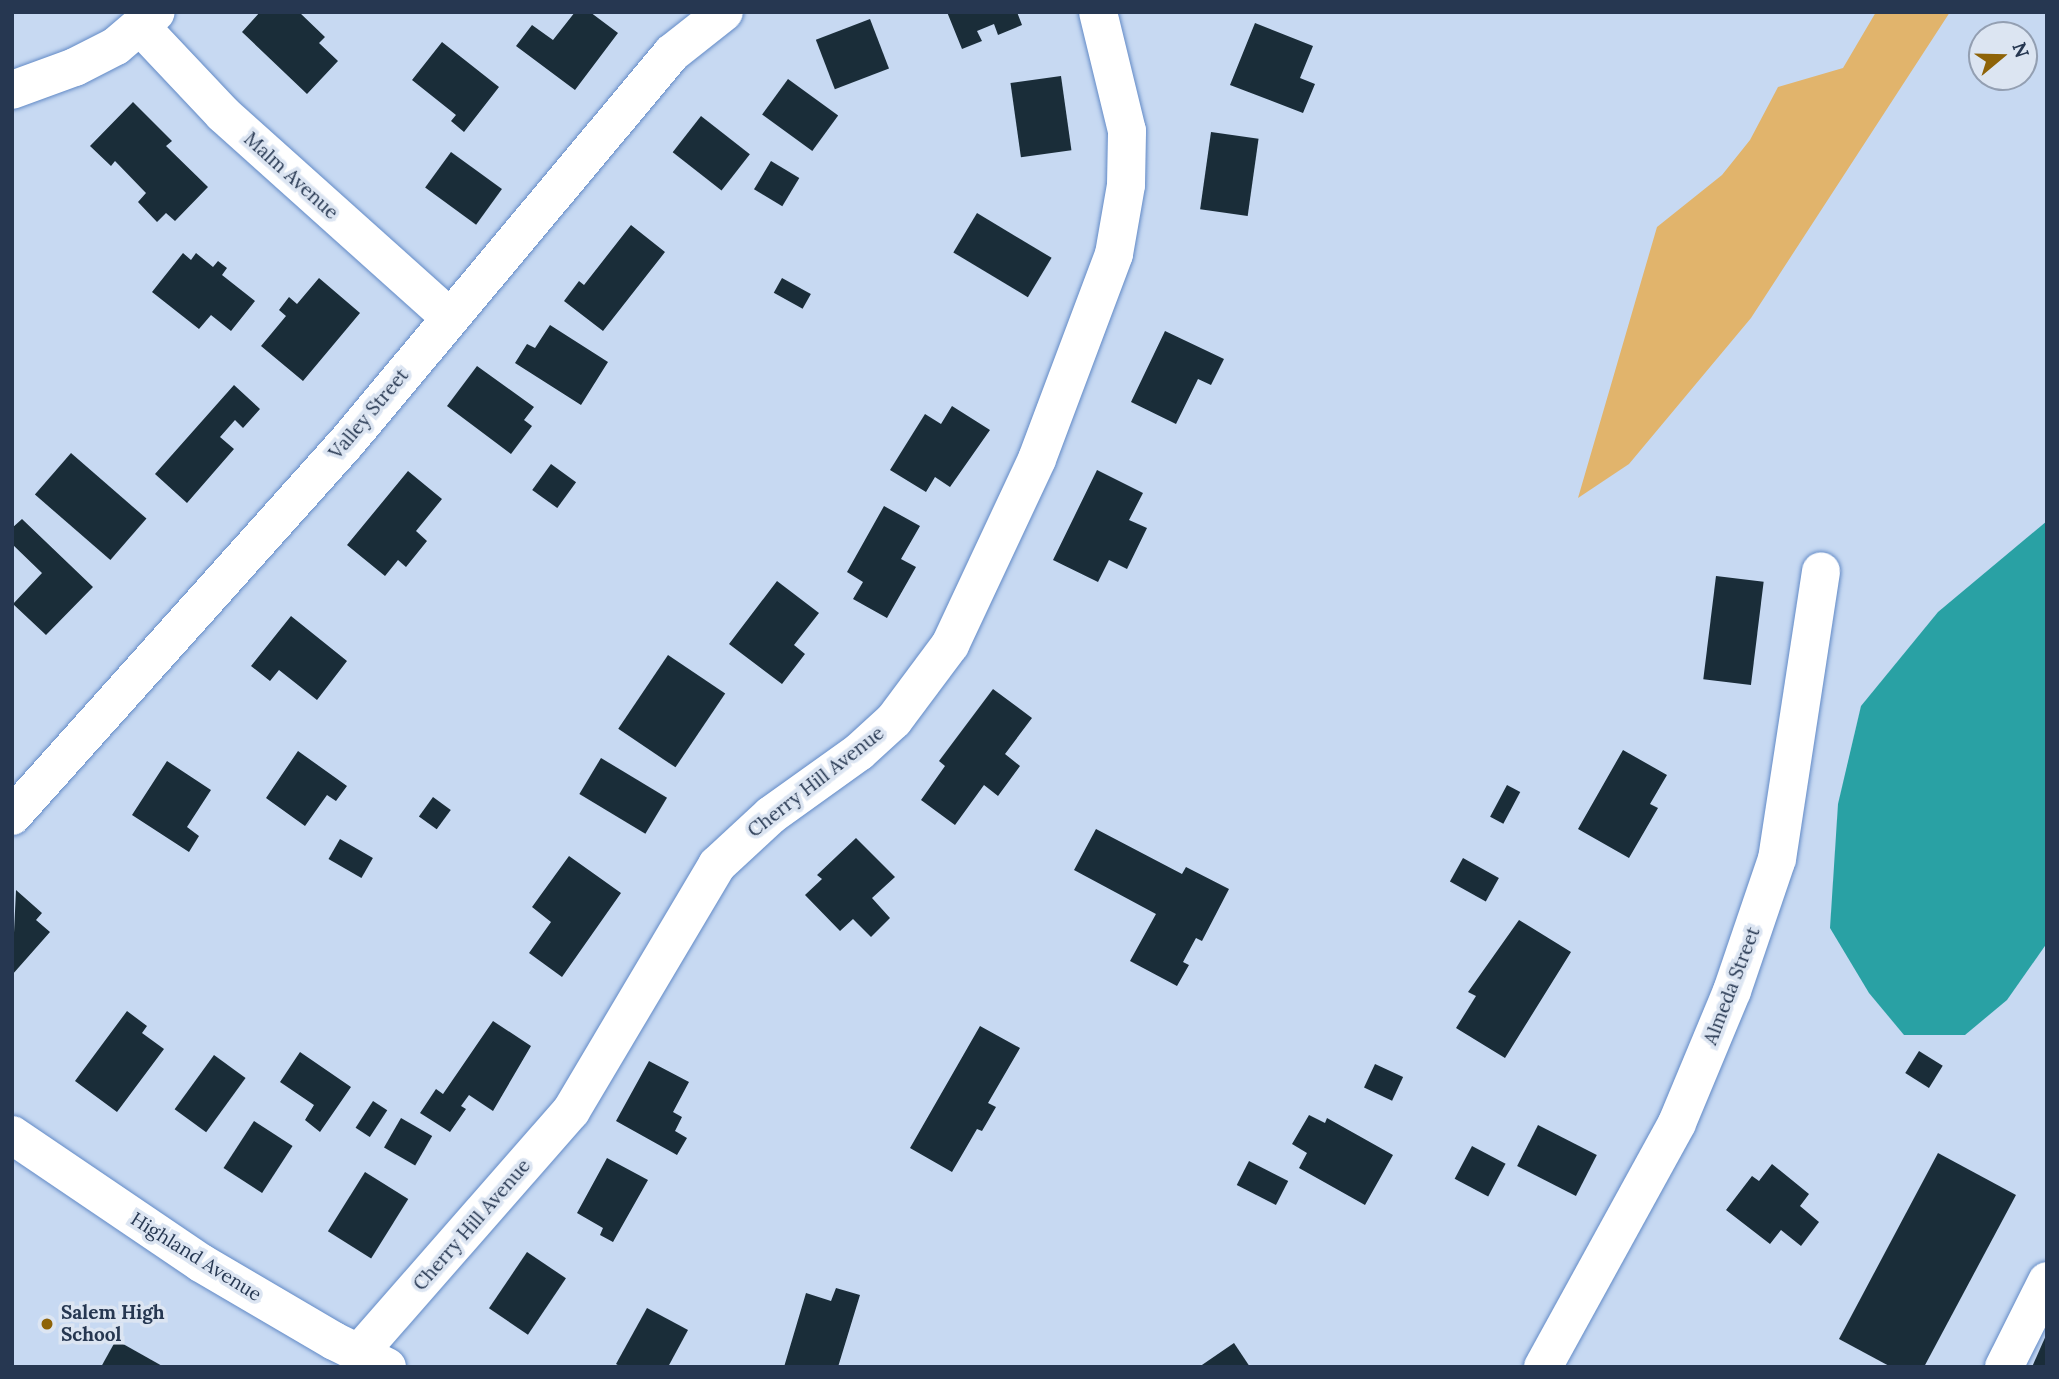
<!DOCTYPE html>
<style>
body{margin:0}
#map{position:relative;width:2059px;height:1379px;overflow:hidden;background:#c7d9f2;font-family:Lora,serif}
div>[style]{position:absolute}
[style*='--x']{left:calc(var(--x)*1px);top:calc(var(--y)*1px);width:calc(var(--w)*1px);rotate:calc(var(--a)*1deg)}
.green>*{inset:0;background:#e1b46c}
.water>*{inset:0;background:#29a1a4}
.building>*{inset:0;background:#1a2d39;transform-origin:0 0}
.roads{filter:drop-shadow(0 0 2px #628ac6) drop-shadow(0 0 2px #628ac6)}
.minor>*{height:38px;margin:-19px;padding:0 19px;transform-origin:19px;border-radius:19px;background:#fff}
.primary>*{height:38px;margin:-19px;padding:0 19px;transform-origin:19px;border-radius:19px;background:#fff}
.dots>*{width:19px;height:19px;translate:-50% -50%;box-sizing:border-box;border:4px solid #dce5f2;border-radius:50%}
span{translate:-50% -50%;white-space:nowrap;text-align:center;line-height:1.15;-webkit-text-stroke:7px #dce5f2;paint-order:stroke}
.street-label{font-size:19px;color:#263751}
.poi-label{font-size:19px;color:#263751;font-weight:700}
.left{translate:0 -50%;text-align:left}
.frame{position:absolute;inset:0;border:14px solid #263751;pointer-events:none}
.north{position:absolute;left:1968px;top:21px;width:70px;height:70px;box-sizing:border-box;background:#dce5f2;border:2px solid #939fb2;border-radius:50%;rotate:71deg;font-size:19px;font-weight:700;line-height:28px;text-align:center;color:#263751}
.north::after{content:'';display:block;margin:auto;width:24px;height:32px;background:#8e6308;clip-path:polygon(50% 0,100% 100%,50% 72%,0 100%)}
</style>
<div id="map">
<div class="green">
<i style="clip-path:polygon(1876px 12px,1950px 12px,1751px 318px,1629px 464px,1578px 498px,1657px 227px,1722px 175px,1750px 140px,1778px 87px,1843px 68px)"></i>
</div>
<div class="water">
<i style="clip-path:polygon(2047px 521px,2047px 943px,2007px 1000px,1965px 1035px,1904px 1035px,1869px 993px,1830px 928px,1838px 804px,1861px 706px,1938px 612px)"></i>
</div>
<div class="building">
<i style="clip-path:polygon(260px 12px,299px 12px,325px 37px,319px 43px,338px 61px,307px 94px,242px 32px)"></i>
<i style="clip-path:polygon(575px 12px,590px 12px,618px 33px,575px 90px,516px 46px,532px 25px,553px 40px)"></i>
<i style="clip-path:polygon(947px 12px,1017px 12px,1022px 25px,998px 35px,994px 24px,977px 31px,982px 41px,962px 49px)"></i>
<i style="left:870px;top:19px;width:53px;height:58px;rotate:69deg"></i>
<i style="clip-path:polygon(1255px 23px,1313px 46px,1300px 78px,1315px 84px,1303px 113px,1230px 85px)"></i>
<i style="clip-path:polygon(442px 42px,499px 87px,464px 132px,451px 121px,456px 115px,412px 80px)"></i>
<i style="left:1061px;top:76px;width:75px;height:51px;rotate:82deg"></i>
<i style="left:788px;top:79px;width:62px;height:44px;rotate:36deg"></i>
<i style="clip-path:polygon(133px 102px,172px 141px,166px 146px,208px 187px,175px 221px,166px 213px,157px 222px,138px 202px,146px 193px,115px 161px,111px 166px,90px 146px)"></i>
<i style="left:701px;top:116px;width:62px;height:46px;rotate:38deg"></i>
<i style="left:1211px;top:132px;width:48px;height:78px;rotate:8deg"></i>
<i style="left:451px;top:152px;width:63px;height:44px;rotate:36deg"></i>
<i style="left:771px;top:161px;width:33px;height:33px;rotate:31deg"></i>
<i style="left:977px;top:213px;width:87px;height:46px;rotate:31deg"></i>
<i style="clip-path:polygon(631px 225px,665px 252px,603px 331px,564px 301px,579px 281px,584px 285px)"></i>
<i style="clip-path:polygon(183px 253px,191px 260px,196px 253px,213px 267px,218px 261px,227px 268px,222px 275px,255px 301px,231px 331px,211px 315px,199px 329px,152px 292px)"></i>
<i style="clip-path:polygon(319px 278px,360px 313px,303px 381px,261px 346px,286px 316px,279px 310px,289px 297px,297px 304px)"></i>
<i style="left:782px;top:278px;width:33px;height:17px;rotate:29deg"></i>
<i style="clip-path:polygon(550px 325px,608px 362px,581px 405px,515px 363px,527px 344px,535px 348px)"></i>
<i style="clip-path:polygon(1165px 331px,1224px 359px,1211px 385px,1198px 379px,1176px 424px,1131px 402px)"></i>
<i style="clip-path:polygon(477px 366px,534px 407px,524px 420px,532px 426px,511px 454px,447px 406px)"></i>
<i style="clip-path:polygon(234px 385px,260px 409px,243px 428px,235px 420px,220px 437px,234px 449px,187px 503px,155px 474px)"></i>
<i style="clip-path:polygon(952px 406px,990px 430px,950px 487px,935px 477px,926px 492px,890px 470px,925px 414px,941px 424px)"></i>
<i style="left:71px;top:453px;width:100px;height:55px;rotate:41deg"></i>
<i style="left:551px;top:464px;width:31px;height:32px;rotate:36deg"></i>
<i style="clip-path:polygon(1097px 470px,1143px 493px,1129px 520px,1147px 528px,1127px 569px,1109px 560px,1098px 582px,1053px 560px)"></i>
<i style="clip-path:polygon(408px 471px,442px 499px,416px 531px,427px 541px,406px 567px,398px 560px,385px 576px,347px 545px)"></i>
<i style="clip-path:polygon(884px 506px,920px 526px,901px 559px,916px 567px,887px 618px,853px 599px,863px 582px,847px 572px)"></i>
<i style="clip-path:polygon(22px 519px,93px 587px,46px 635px,13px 604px,42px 573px,12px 544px,12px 528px)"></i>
<i style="left:1716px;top:576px;width:48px;height:104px;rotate:7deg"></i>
<i style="clip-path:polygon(777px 581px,819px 613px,794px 645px,805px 654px,782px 684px,729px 644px)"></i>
<i style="clip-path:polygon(291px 616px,347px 661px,317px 700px,279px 670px,270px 681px,251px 666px)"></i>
<i style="left:668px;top:655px;width:69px;height:89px;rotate:34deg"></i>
<i style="clip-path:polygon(993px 689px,1032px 718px,1005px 754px,1020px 766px,998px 796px,984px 785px,955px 825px,921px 800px,945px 766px,939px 761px)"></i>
<i style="clip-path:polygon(1623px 750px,1667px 775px,1650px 804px,1658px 808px,1629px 858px,1578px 829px)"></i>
<i style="clip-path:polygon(298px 751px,347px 786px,336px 801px,327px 795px,305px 826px,266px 798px)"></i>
<i style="left:601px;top:758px;width:77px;height:42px;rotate:31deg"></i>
<i style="clip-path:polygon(167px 761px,211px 790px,187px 827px,199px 836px,189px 852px,132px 815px)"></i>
<i style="left:1507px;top:785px;width:15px;height:36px;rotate:28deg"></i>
<i style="left:433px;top:797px;width:22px;height:24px;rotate:36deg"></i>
<i style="clip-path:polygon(1096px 829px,1182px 874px,1186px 867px,1229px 889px,1202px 941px,1196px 938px,1183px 962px,1189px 965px,1177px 986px,1130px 961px,1156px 914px,1074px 870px)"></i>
<i style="clip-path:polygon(856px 838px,895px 877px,872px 898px,890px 918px,871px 937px,853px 919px,840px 931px,805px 895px,822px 879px,817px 875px)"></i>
<i style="left:340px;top:839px;width:38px;height:23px;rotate:30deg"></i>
<i style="clip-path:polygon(569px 856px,621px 893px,562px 977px,529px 953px,551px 922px,532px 907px)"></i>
<i style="left:1463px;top:858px;width:41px;height:27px;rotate:29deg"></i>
<i style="clip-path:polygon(16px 890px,42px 913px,36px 920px,50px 932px,12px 975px)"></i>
<i style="clip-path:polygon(1519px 920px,1571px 952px,1505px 1058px,1456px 1028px,1476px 996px,1468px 992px)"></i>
<i style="clip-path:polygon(127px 1011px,147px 1026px,142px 1033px,164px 1049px,117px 1112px,75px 1081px)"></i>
<i style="clip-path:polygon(493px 1021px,531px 1046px,493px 1111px,469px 1095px,461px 1106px,466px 1109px,450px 1132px,420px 1113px,436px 1089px,443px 1094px)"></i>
<i style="clip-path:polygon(980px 1026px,1020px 1048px,988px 1103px,996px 1107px,982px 1131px,977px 1129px,952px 1172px,910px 1148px)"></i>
<i style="left:1919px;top:1051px;width:28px;height:26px;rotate:32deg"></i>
<i style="clip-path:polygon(300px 1052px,351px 1087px,320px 1132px,305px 1120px,314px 1105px,280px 1082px)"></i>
<i style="left:214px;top:1055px;width:39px;height:67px;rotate:36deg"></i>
<i style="clip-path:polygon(649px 1061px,689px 1082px,673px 1112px,682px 1117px,675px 1131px,687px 1138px,677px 1155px,616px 1121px)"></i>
<i style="left:1375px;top:1064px;width:31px;height:26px;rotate:25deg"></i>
<i style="left:373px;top:1101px;width:17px;height:32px;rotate:33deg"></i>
<i style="clip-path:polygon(1309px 1115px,1325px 1123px,1327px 1118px,1393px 1155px,1365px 1205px,1299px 1168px,1307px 1153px,1292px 1144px)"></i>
<i style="left:401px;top:1118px;width:36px;height:34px;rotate:30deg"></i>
<i style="left:254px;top:1121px;width:46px;height:56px;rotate:33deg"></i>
<i style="left:1538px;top:1125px;width:66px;height:46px;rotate:27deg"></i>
<i style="left:1472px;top:1146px;width:38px;height:37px;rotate:28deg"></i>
<i style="clip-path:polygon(1938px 1153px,2016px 1195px,1924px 1367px,1891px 1367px,1839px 1339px)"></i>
<i style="clip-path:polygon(607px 1158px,648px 1180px,613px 1242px,600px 1235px,603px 1228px,577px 1213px)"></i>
<i style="left:1249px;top:1161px;width:44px;height:27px;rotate:27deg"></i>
<i style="clip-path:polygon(1772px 1164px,1809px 1194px,1800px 1206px,1819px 1222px,1801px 1246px,1781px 1230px,1770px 1244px,1726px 1210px,1752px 1176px,1759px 1181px)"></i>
<i style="left:365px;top:1172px;width:51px;height:70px;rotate:32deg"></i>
<i style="left:527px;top:1252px;width:47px;height:68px;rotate:34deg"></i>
<i style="clip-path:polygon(836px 1288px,860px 1295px,838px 1367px,784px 1367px,806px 1293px,831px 1301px)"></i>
<i style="clip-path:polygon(647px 1308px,688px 1330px,668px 1367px,621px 1367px,616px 1364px)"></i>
<i style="clip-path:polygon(2047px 1333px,2047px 1367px,2032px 1367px)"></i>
<i style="clip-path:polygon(116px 1340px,164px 1367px,101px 1367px)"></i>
<i style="clip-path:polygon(1234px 1343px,1250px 1367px,1199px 1367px)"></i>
</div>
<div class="roads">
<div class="minor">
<i style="--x:141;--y:27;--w:120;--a:46.7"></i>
<i style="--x:223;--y:114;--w:304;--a:41.9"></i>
<i style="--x:12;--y:90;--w:67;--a:-20.1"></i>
<i style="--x:75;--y:67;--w:46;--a:-27.1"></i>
<i style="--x:116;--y:46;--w:52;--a:-40.4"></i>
<i style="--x:12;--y:816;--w:502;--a:-48.15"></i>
<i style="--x:347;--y:442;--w:507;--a:-50.12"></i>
<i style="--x:672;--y:53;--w:66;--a:-38.3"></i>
<i style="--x:359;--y:1353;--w:322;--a:-48.8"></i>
<i style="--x:571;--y:1111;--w:286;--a:-59.3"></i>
<i style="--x:717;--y:865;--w:74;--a:-42.8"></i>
<i style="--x:771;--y:815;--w:108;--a:-35.6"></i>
<i style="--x:859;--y:752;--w:47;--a:-42.4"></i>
<i style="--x:894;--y:720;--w:94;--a:-53.3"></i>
<i style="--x:950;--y:645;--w:205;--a:-64.9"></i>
<i style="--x:1037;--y:459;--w:219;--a:-69.4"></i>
<i style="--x:1114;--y:254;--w:70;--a:-80.1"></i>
<i style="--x:1126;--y:185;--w:54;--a:-88.9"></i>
<i style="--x:1127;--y:131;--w:122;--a:-103.7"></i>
<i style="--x:1543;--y:1367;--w:278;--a:-61.2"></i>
<i style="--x:1677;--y:1123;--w:143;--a:-67.4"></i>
<i style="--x:1732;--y:991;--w:139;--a:-71.2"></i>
<i style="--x:1777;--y:859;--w:291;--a:-81.3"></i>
<i style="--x:2004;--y:1367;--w:96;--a:-63.4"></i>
</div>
<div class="primary">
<i style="--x:12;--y:1135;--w:228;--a:34.1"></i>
<i style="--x:201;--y:1263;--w:154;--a:30.4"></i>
<i style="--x:334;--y:1341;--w:59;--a:26.1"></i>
</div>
</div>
<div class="dots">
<i style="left:47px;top:1324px;background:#8e6308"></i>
</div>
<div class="street-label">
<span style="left:291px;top:176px;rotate:42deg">Malm Avenue</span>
<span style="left:369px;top:414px;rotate:-50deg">Valley Street</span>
<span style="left:816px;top:782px;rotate:-38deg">Cherry Hill Avenue</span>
<span style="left:1732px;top:986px;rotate:-69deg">Almeda Street</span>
<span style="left:472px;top:1225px;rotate:-49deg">Cherry Hill Avenue</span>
<span style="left:196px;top:1257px;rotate:32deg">Highland Avenue</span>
</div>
<div class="poi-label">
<span class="left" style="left:61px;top:1324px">Salem High<br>School</span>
</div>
<div class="frame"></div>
<div class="north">N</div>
</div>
